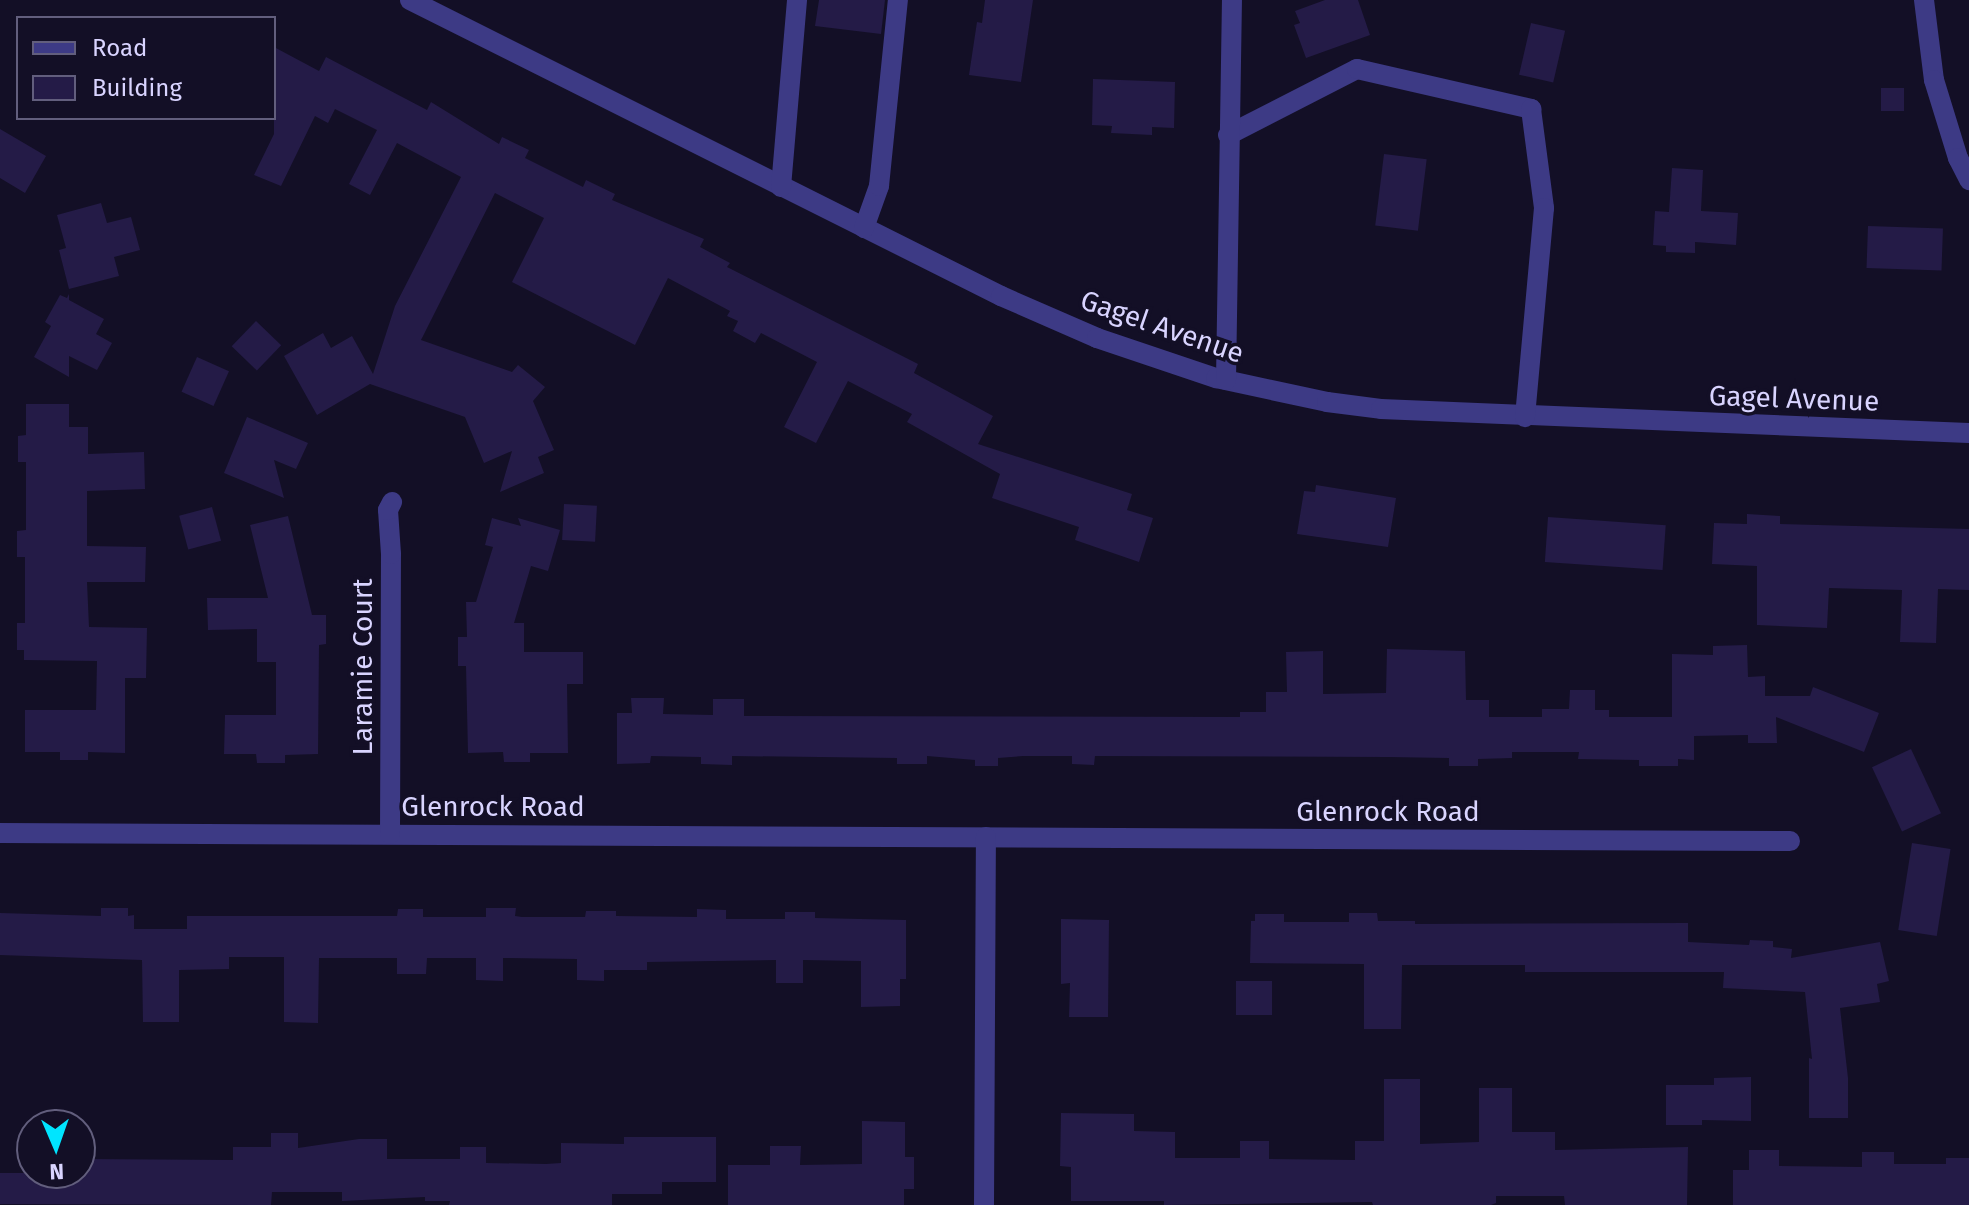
<!DOCTYPE html>
<style>
body{margin:0}
#map{position:relative;width:1969px;height:1205px;overflow:hidden;background:#130f26;font-family:"Fira Sans",sans-serif}
div>[style]{position:absolute}
[style*='--x']{left:calc(var(--x)*1px);top:calc(var(--y)*1px);width:calc(var(--w)*1px);rotate:calc(var(--a)*1deg)}
.building>*{inset:0;background:#241b47;transform-origin:0 0}
.minor>*{height:20px;margin:-10px;padding:0 10px;transform-origin:10px;border-radius:10px;background:#3d3a85}
span{translate:-50% -50%;white-space:nowrap;text-align:center;line-height:1.15;-webkit-text-stroke:7px #130f26;paint-order:stroke}
.street-label{font-size:28px;color:#d9d4ff}
.legend{position:absolute;left:16px;top:16px;width:260px;height:104px;box-sizing:border-box;background:#130f26;border:2px solid #625e7d;margin:0;padding:10px 14px;list-style:none;font-size:24px;color:#d9d4ff}
.legend li{display:flex;align-items:center;gap:16px;height:40px}
.legend b{width:40px;border:2px solid #625e7d}
.north{position:absolute;left:16px;top:1109px;width:80px;height:80px;box-sizing:border-box;background:#130f26;border:2px solid #625e7d;border-radius:50%;rotate:178deg;font-size:22px;font-weight:700;line-height:32px;text-align:center;color:#d9d4ff}
.north::after{content:'';display:block;margin:auto;width:28px;height:36px;background:#00e5ff;clip-path:polygon(50% 0,100% 100%,50% 72%,0 100%)}
</style>
<div id="map">
<div class="building">
<i style="clip-path:polygon(819px 0,885px 0,881px 34px,815px 26px)"></i>
<i style="clip-path:polygon(985px 0,1033px 0,1021px 82px,969px 75px,977px 22px,982px 23px)"></i>
<i style="clip-path:polygon(1325px 0,1358px 0,1370px 35px,1306px 58px,1294px 25px,1300px 23px,1295px 11px)"></i>
<i style="left:1531px;top:23px;width:35px;height:53px;rotate:13deg"></i>
<i style="clip-path:polygon(274px 47px,319px 71px,326px 57px,427px 110px,431px 102px,499px 144px,502px 137px,529px 150px,525px 158px,583px 187px,586px 180px,615px 194px,612px 200px,704px 239px,700px 247px,730px 263px,727px 267px,918px 364px,914px 373px,993px 416px,978px 444px,1132px 494px,1127px 510px,1153px 518px,1139px 562px,1075px 540px,1079px 527px,992px 498px,1000px 474px,907px 422px,912px 414px,848px 381px,816px 443px,784px 427px,817px 362px,761px 333px,755px 343px,733px 331px,738px 321px,727px 316px,730px 311px,668px 278px,635px 345px,512px 282px,544px 218px,495px 193px,421px 340px,512px 372px,518px 365px,545px 387px,533px 401px,554px 450px,538px 457px,544px 473px,500px 492px,512px 451px,484px 463px,465px 417px,370px 384px,317px 415px,284px 356px,323px 333px,331px 348px,352px 336px,373px 374px,395px 306px,461px 177px,397px 143px,370px 195px,349px 184px,377px 130px,335px 109px,328px 123px,315px 116px,281px 186px,254px 175px,274px 134px)"></i>
<i style="clip-path:polygon(1093px 79px,1175px 82px,1174px 128px,1152px 127px,1152px 135px,1111px 133px,1112px 126px,1092px 125px)"></i>
<i style="left:1881px;top:88px;width:23px;height:23px"></i>
<i style="clip-path:polygon(0 129px,46px 156px,25px 193px,0 178px)"></i>
<i style="left:1384px;top:154px;width:43px;height:72px;rotate:7deg"></i>
<i style="clip-path:polygon(1672px 168px,1703px 170px,1701px 211px,1738px 213px,1736px 245px,1695px 242px,1695px 253px,1666px 252px,1666px 246px,1653px 245px,1655px 211px,1669px 212px)"></i>
<i style="clip-path:polygon(101px 203px,107px 223px,131px 217px,140px 250px,114px 257px,119px 276px,69px 289px,59px 250px,66px 248px,57px 215px)"></i>
<i style="left:1868px;top:226px;width:75px;height:42px;rotate:2deg"></i>
<i style="clip-path:polygon(69px 294px,69px 300px,104px 319px,96px 334px,112px 343px,97px 370px,69px 356px,69px 377px,34px 357px,51px 326px,45px 322px,60px 295px,67px 298px)"></i>
<i style="left:256px;top:321px;width:35px;height:35px;rotate:44deg"></i>
<i style="left:197px;top:357px;width:35px;height:38px;rotate:24deg"></i>
<i style="clip-path:polygon(26px 404px,69px 404px,69px 427px,88px 427px,88px 454px,144px 452px,145px 489px,87px 491px,87px 546px,146px 547px,145px 582px,87px 582px,89px 627px,147px 628px,146px 678px,125px 678px,125px 753px,88px 752px,88px 760px,60px 760px,60px 752px,25px 752px,25px 710px,96px 710px,97px 661px,24px 660px,24px 650px,17px 650px,17px 623px,25px 623px,25px 557px,17px 557px,17px 531px,26px 530px,26px 462px,18px 462px,18px 436px,26px 435px)"></i>
<i style="clip-path:polygon(247px 417px,308px 443px,296px 469px,274px 460px,284px 498px,224px 473px)"></i>
<i style="clip-path:polygon(1316px 485px,1396px 498px,1388px 547px,1297px 534px,1304px 491px,1315px 492px)"></i>
<i style="left:564px;top:504px;width:33px;height:36px;rotate:3deg"></i>
<i style="left:212px;top:507px;width:35px;height:34px;rotate:75deg"></i>
<i style="clip-path:polygon(1747px 514px,1780px 516px,1780px 524px,1969px 529px,1969px 590px,1938px 589px,1936px 643px,1900px 642px,1902px 590px,1829px 588px,1827px 628px,1757px 625px,1757px 566px,1712px 564px,1714px 523px,1747px 524px)"></i>
<i style="clip-path:polygon(288px 516px,312px 615px,326px 615px,326px 644px,319px 645px,318px 754px,285px 755px,285px 763px,257px 763px,256px 754px,224px 754px,225px 715px,276px 715px,276px 662px,257px 662px,257px 629px,208px 630px,207px 598px,268px 598px,250px 525px)"></i>
<i style="left:1548px;top:517px;width:118px;height:45px;rotate:4deg"></i>
<i style="clip-path:polygon(492px 518px,521px 526px,518px 518px,560px 530px,548px 571px,531px 566px,514px 623px,524px 623px,524px 652px,583px 652px,583px 684px,567px 684px,568px 753px,530px 753px,530px 762px,504px 762px,503px 752px,468px 753px,466px 666px,458px 666px,458px 637px,467px 637px,466px 602px,476px 602px,493px 547px,485px 545px)"></i>
<i style="clip-path:polygon(1747px 645px,1748px 677px,1765px 676px,1765px 696px,1810px 696px,1813px 687px,1879px 713px,1864px 752px,1776px 717px,1777px 743px,1748px 743px,1748px 735px,1694px 736px,1694px 760px,1678px 759px,1678px 766px,1639px 766px,1639px 760px,1578px 759px,1579px 752px,1512px 752px,1512px 758px,1478px 759px,1478px 766px,1449px 766px,1449px 758px,1388px 757px,1095px 756px,1094px 765px,1072px 764px,1072px 756px,1023px 756px,998px 758px,998px 766px,975px 766px,975px 760px,927px 756px,927px 764px,897px 764px,897px 758px,732px 756px,732px 765px,701px 764px,701px 757px,651px 756px,650px 763px,617px 764px,617px 713px,632px 713px,631px 698px,664px 698px,663px 714px,713px 715px,713px 699px,744px 699px,744px 716px,1240px 717px,1240px 712px,1266px 712px,1266px 692px,1287px 692px,1286px 652px,1323px 651px,1323px 694px,1386px 693px,1387px 649px,1465px 651px,1466px 700px,1489px 700px,1489px 717px,1542px 717px,1542px 709px,1569px 709px,1570px 690px,1595px 690px,1595px 710px,1609px 710px,1609px 717px,1672px 717px,1672px 654px,1713px 655px,1713px 646px)"></i>
<i style="left:1911px;top:749px;width:71px;height:43px;rotate:65deg"></i>
<i style="left:1912px;top:843px;width:39px;height:88px;rotate:9deg"></i>
<i style="clip-path:polygon(101px 908px,128px 908px,128px 916px,134px 915px,134px 929px,187px 929px,187px 916px,397px 916px,398px 909px,423px 909px,423px 917px,486px 917px,486px 908px,516px 908px,515px 916px,522px 917px,585px 917px,586px 911px,616px 911px,616px 916px,697px 917px,697px 909px,726px 910px,726px 919px,785px 919px,785px 912px,815px 912px,815px 918px,906px 920px,906px 979px,900px 979px,900px 1006px,861px 1007px,861px 961px,803px 960px,803px 983px,776px 983px,776px 960px,647px 962px,647px 970px,604px 970px,604px 981px,577px 980px,577px 959px,503px 958px,503px 981px,476px 980px,476px 958px,427px 958px,426px 974px,397px 974px,397px 958px,319px 958px,318px 1023px,284px 1022px,284px 957px,229px 957px,229px 969px,179px 970px,179px 1022px,143px 1022px,142px 960px,0 955px,0 913px,101px 916px)"></i>
<i style="clip-path:polygon(1349px 913px,1377px 913px,1378px 921px,1415px 921px,1415px 924px,1688px 923px,1688px 942px,1749px 945px,1750px 940px,1773px 941px,1773px 947px,1792px 949px,1791px 958px,1880px 942px,1889px 981px,1877px 984px,1880px 1002px,1840px 1008px,1848px 1078px,1848px 1118px,1809px 1118px,1809px 1058px,1812px 1059px,1805px 992px,1723px 988px,1724px 972px,1525px 972px,1525px 965px,1402px 965px,1401px 1029px,1364px 1029px,1364px 964px,1250px 963px,1251px 921px,1255px 921px,1255px 914px,1284px 914px,1284px 922px,1349px 922px)"></i>
<i style="clip-path:polygon(1061px 919px,1109px 920px,1108px 1017px,1069px 1017px,1070px 983px,1061px 984px)"></i>
<i style="left:1236px;top:981px;width:36px;height:34px"></i>
<i style="clip-path:polygon(1751px 1077px,1751px 1121px,1702px 1120px,1702px 1125px,1666px 1125px,1666px 1085px,1714px 1085px,1714px 1078px)"></i>
<i style="clip-path:polygon(1384px 1079px,1420px 1079px,1420px 1144px,1479px 1142px,1479px 1088px,1512px 1088px,1512px 1132px,1555px 1132px,1555px 1150px,1688px 1147px,1687px 1205px,1565px 1205px,1564px 1196px,1496px 1196px,1496px 1203px,1491px 1205px,1373px 1205px,1372px 1202px,1164px 1205px,1164px 1201px,1071px 1201px,1071px 1167px,1060px 1166px,1061px 1113px,1134px 1114px,1134px 1131px,1175px 1132px,1175px 1158px,1240px 1158px,1240px 1141px,1269px 1141px,1269px 1159px,1355px 1160px,1355px 1141px,1384px 1141px)"></i>
<i style="clip-path:polygon(862px 1121px,905px 1122px,905px 1157px,914px 1157px,914px 1189px,904px 1189px,904px 1205px,728px 1205px,728px 1165px,770px 1165px,770px 1146px,801px 1146px,800px 1165px,862px 1164px)"></i>
<i style="clip-path:polygon(271px 1133px,298px 1133px,298px 1148px,359px 1139px,387px 1139px,387px 1159px,460px 1159px,460px 1147px,486px 1147px,486px 1163px,546px 1164px,561px 1163px,561px 1143px,624px 1144px,624px 1137px,716px 1137px,716px 1182px,662px 1182px,662px 1194px,612px 1194px,612px 1205px,449px 1205px,450px 1201px,425px 1201px,425px 1197px,342px 1201px,342px 1192px,272px 1192px,271px 1205px,0 1204px,0 1173px,80px 1173px,80px 1159px,233px 1160px,233px 1147px,271px 1147px)"></i>
<i style="clip-path:polygon(1749px 1150px,1779px 1150px,1779px 1166px,1862px 1167px,1862px 1152px,1894px 1152px,1894px 1164px,1946px 1164px,1946px 1158px,1969px 1158px,1969px 1205px,1733px 1205px,1733px 1170px,1749px 1170px)"></i>
</div>
<div class="minor">
<i style="--x:410;--y:0;--w:661;--a:26.6"></i>
<i style="--x:1001;--y:296;--w:105;--a:23.6"></i>
<i style="--x:1097;--y:338;--w:126;--a:18.6"></i>
<i style="--x:1216;--y:378;--w:114;--a:12.2"></i>
<i style="--x:1327;--y:402;--w:54;--a:7.4"></i>
<i style="--x:1381;--y:409;--w:588;--a:2.34"></i>
<i style="--x:1924;--y:0;--w:81;--a:82.9"></i>
<i style="--x:1934;--y:80;--w:82;--a:72.9"></i>
<i style="--x:1958;--y:158;--w:25;--a:63"></i>
<i style="--x:1228;--y:135;--w:145;--a:-27.1"></i>
<i style="--x:1357;--y:69;--w:179;--a:12.9"></i>
<i style="--x:1531;--y:109;--w:100;--a:82.5"></i>
<i style="--x:1544;--y:208;--w:210;--a:95.2"></i>
<i style="--x:781;--y:187;--w:188;--a:-85.1"></i>
<i style="--x:864;--y:228;--w:45;--a:-70.3"></i>
<i style="--x:879;--y:186;--w:187;--a:-84.2"></i>
<i style="--x:1226;--y:380;--w:380;--a:-89.1"></i>
<i style="--x:0;--y:833;--w:1790;--a:0.26"></i>
<i style="--x:390;--y:834;--w:280;--a:-89.8"></i>
<i style="--x:391;--y:554;--w:44;--a:-93.9"></i>
<i style="--x:388;--y:510;--w:9;--a:-63"></i>
<i style="--x:984;--y:1205;--w:368;--a:-89.7"></i>
</div>
<div class="street-label">
<span style="left:1162px;top:327px;rotate:19deg">Gagel Avenue</span>
<span style="left:1794px;top:399px;rotate:2deg">Gagel Avenue</span>
<span style="left:363px;top:667px;rotate:-90deg">Laramie Court</span>
<span style="left:493px;top:807px">Glenrock Road</span>
<span style="left:1388px;top:812px">Glenrock Road</span>
</div>
<ul class="legend">
<li><b style="height:10px;background:#3d3a85"></b>Road</li>
<li><b style="height:22px;background:#241b47"></b>Building</li>
</ul>
<div class="north">N</div>
</div>
